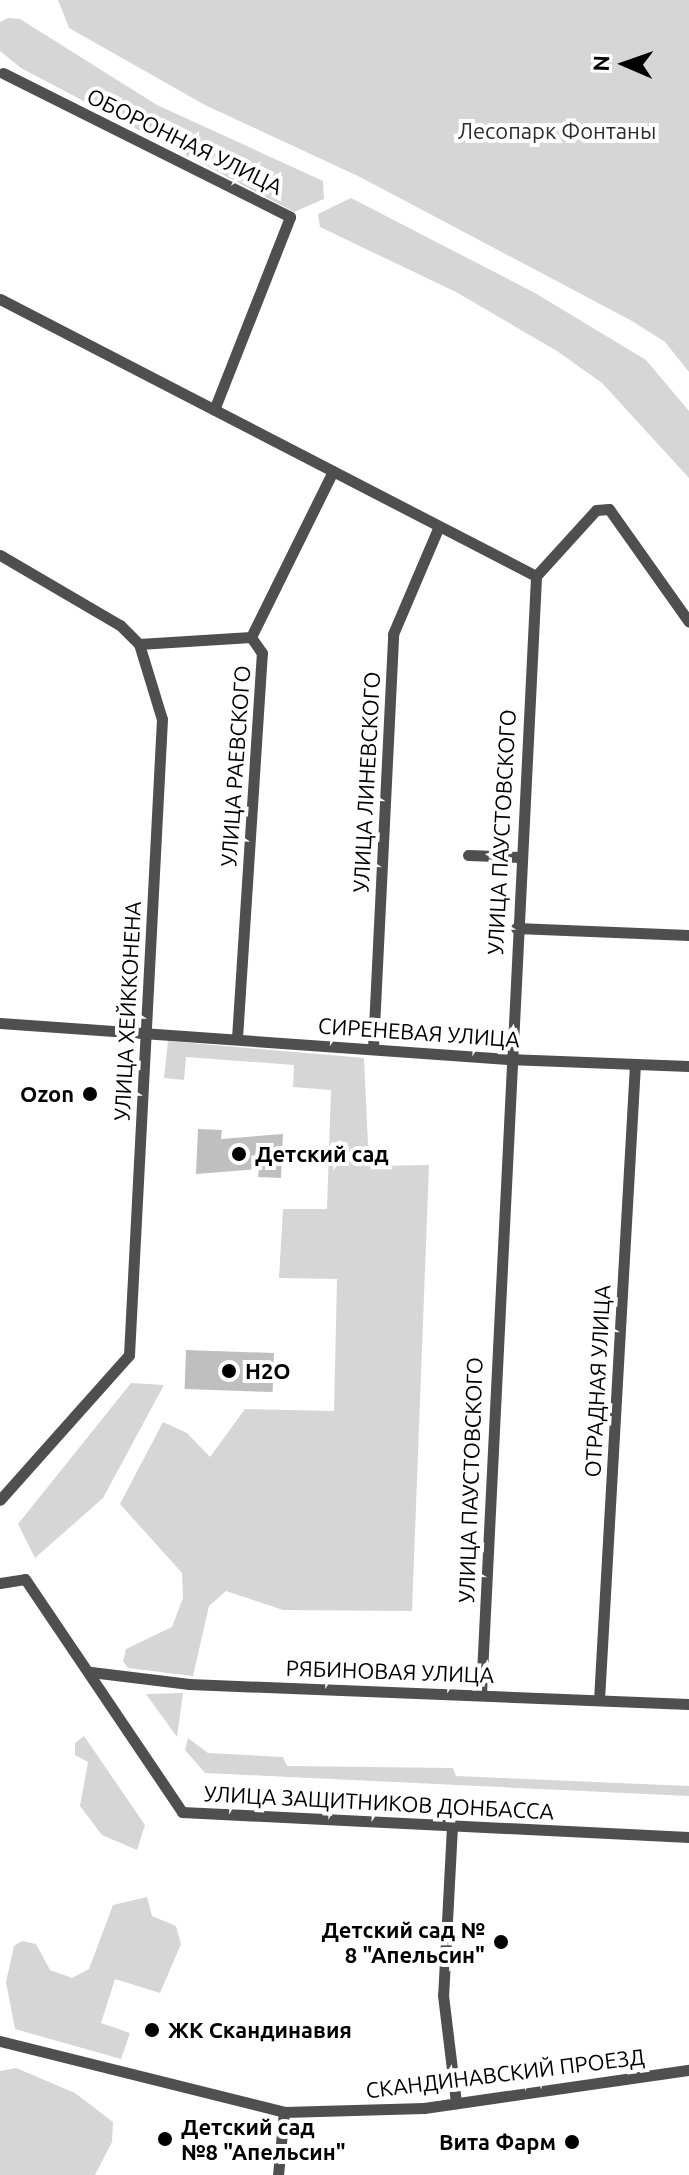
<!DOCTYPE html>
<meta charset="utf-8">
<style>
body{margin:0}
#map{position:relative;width:689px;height:2175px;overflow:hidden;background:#fff;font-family:Ubuntu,sans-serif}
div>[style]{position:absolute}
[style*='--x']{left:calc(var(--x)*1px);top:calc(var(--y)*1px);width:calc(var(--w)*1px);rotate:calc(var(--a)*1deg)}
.green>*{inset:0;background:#d6d6d6}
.building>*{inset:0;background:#bfbfbf;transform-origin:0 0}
.street>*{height:11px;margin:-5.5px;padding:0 5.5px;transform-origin:5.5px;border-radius:5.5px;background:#4f4f4f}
.dots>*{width:22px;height:22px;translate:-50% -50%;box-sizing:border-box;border:4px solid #fff;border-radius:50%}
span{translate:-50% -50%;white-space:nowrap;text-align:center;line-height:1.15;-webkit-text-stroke:8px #fff;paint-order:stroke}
.park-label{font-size:22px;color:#2d2d2d}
.street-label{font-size:22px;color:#000}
.poi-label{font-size:22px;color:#000;font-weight:700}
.right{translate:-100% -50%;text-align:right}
.left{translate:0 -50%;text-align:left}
.north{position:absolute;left:585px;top:24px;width:80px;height:80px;-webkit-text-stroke:6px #fff;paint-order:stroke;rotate:272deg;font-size:22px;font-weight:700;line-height:32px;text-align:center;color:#000}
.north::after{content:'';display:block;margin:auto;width:28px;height:36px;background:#000;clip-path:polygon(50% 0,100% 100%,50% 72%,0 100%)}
</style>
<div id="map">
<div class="green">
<i style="clip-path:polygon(58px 0,689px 0,689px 372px,665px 342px,632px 321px,360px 177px,205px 105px,69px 28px)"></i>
<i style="clip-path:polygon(8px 18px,20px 19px,157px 105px,323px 181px,324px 199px,294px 212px,21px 68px,0 51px,0 22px)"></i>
<i style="clip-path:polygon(351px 198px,535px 293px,646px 360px,689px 411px,689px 478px,602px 383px,557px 351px,456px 292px,320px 227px,318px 214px)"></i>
<i style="clip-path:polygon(168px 1041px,364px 1058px,369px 1166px,429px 1165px,412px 1611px,283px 1610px,226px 1591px,209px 1606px,193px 1676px,128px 1668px,123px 1661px,126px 1649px,172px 1627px,183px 1598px,182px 1573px,120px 1504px,163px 1422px,187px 1433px,210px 1457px,245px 1409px,334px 1411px,337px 1279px,279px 1278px,283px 1209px,327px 1209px,331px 1090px,293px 1087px,294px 1065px,186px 1057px,184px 1080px,164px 1078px)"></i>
<i style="clip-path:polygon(131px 1383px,164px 1385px,103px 1498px,35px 1558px,18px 1524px)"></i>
<i style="clip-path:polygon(183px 1693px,177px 1737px,146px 1694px)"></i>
<i style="clip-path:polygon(84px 1736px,145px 1825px,137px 1850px,102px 1835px,80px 1806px,88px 1762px,75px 1755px,75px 1743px)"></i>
<i style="clip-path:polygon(188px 1738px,208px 1753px,283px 1757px,287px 1766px,453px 1768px,456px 1776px,689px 1786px,689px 1796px,205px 1773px,185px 1750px)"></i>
<i style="clip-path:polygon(147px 1897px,152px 1916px,176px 1926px,181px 1944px,160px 1993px,115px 1979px,101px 2023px,130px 2033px,121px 2059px,15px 2029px,6px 1982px,14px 1946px,22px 1941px,36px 1944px,50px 1970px,72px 1978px,89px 1969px,113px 1905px)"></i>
<i style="clip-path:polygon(16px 2068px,75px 2093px,113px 2122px,112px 2142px,95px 2175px,0 2175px,0 2071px)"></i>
</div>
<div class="building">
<i style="clip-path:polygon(198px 1129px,222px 1130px,221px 1139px,283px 1134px,281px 1178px,258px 1177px,259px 1169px,196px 1174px)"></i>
<i style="left:186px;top:1350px;width:88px;height:39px;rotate:2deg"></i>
</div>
<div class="street">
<i style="--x:3;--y:73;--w:321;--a:26.6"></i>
<i style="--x:290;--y:217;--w:207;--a:111.5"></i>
<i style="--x:0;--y:299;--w:603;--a:27.33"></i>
<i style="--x:0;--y:555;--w:139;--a:30.3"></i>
<i style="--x:120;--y:625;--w:27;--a:45"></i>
<i style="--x:139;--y:644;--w:78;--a:73"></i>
<i style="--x:162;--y:719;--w:637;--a:92.97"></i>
<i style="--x:129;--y:1355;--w:194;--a:131.7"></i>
<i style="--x:536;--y:576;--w:89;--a:-47.7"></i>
<i style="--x:596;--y:510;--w:13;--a:-4"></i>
<i style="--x:609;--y:509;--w:138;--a:54.7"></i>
<i style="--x:139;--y:644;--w:112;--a:-3.6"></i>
<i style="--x:468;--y:855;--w:52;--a:2.2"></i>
<i style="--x:516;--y:928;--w:173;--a:2.3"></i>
<i style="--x:0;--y:1023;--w:509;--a:4.05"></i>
<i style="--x:508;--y:1059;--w:181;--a:2.2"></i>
<i style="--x:237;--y:1038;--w:386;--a:-86.3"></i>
<i style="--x:262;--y:653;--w:19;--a:-125"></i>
<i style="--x:251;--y:637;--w:185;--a:-63.7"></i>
<i style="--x:373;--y:1048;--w:414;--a:-87.2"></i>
<i style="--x:393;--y:634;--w:117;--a:-66.9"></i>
<i style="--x:0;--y:1583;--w:25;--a:-9"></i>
<i style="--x:25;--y:1579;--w:281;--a:56"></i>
<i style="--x:182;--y:1812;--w:508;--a:2.82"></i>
<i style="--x:91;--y:1672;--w:99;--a:7"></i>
<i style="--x:189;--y:1684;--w:500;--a:2.29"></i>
<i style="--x:481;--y:1694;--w:1119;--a:-87.18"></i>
<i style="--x:599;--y:1700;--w:637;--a:-86.76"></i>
<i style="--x:452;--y:1826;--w:169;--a:93"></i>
<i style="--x:443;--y:1995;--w:109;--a:83.1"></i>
<i style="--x:0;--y:2041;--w:293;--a:14"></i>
<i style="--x:284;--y:2112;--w:140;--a:-1.6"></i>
<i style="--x:424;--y:2108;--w:268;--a:-8.2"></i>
<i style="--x:278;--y:2175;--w:63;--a:-84.6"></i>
</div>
<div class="dots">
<i style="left:90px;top:1094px;background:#000"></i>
<i style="left:239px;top:1154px;background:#000"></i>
<i style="left:229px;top:1371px;background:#000"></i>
<i style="left:501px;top:1942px;background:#000"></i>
<i style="left:152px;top:2030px;background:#000"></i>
<i style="left:165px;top:2139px;background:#000"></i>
<i style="left:572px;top:2142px;background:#000"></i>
</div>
<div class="park-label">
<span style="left:557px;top:131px">Лесопарк Фонтаны</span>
</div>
<div class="street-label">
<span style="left:185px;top:141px;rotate:26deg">ОБОРОННАЯ УЛИЦА</span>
<span style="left:235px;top:766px;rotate:-86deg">УЛИЦА РАЕВСКОГО</span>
<span style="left:366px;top:782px;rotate:-87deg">УЛИЦА ЛИНЕВСКОГО</span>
<span style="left:501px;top:832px;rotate:-87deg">УЛИЦА ПАУСТОВСКОГО</span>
<span style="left:127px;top:1011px;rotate:-87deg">УЛИЦА ХЕЙККОНЕНА</span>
<span style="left:419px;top:1032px;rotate:4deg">СИРЕНЕВАЯ УЛИЦА</span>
<span style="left:597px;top:1381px;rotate:-87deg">ОТРАДНАЯ УЛИЦА</span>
<span style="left:470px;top:1480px;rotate:-88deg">УЛИЦА ПАУСТОВСКОГО</span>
<span style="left:390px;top:1671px;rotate:2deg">РЯБИНОВАЯ УЛИЦА</span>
<span style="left:379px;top:1802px;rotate:3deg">УЛИЦА ЗАЩИТНИКОВ ДОНБАССА</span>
<span style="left:505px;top:2073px;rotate:-7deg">СКАНДИНАВСКИЙ ПРОЕЗД</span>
</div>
<div class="poi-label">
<span class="right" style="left:74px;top:1094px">Ozon</span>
<span class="left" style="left:255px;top:1154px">Детский сад</span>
<span class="left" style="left:245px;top:1371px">H2O</span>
<span class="right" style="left:485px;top:1942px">Детский сад №<br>8 "Апельсин"</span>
<span class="left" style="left:168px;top:2030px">ЖК Скандинавия</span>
<span class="left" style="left:181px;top:2139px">Детский сад<br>№8 "Апельсин"</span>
<span class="right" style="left:556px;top:2142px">Вита Фарм</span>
</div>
<div class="north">N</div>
</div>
